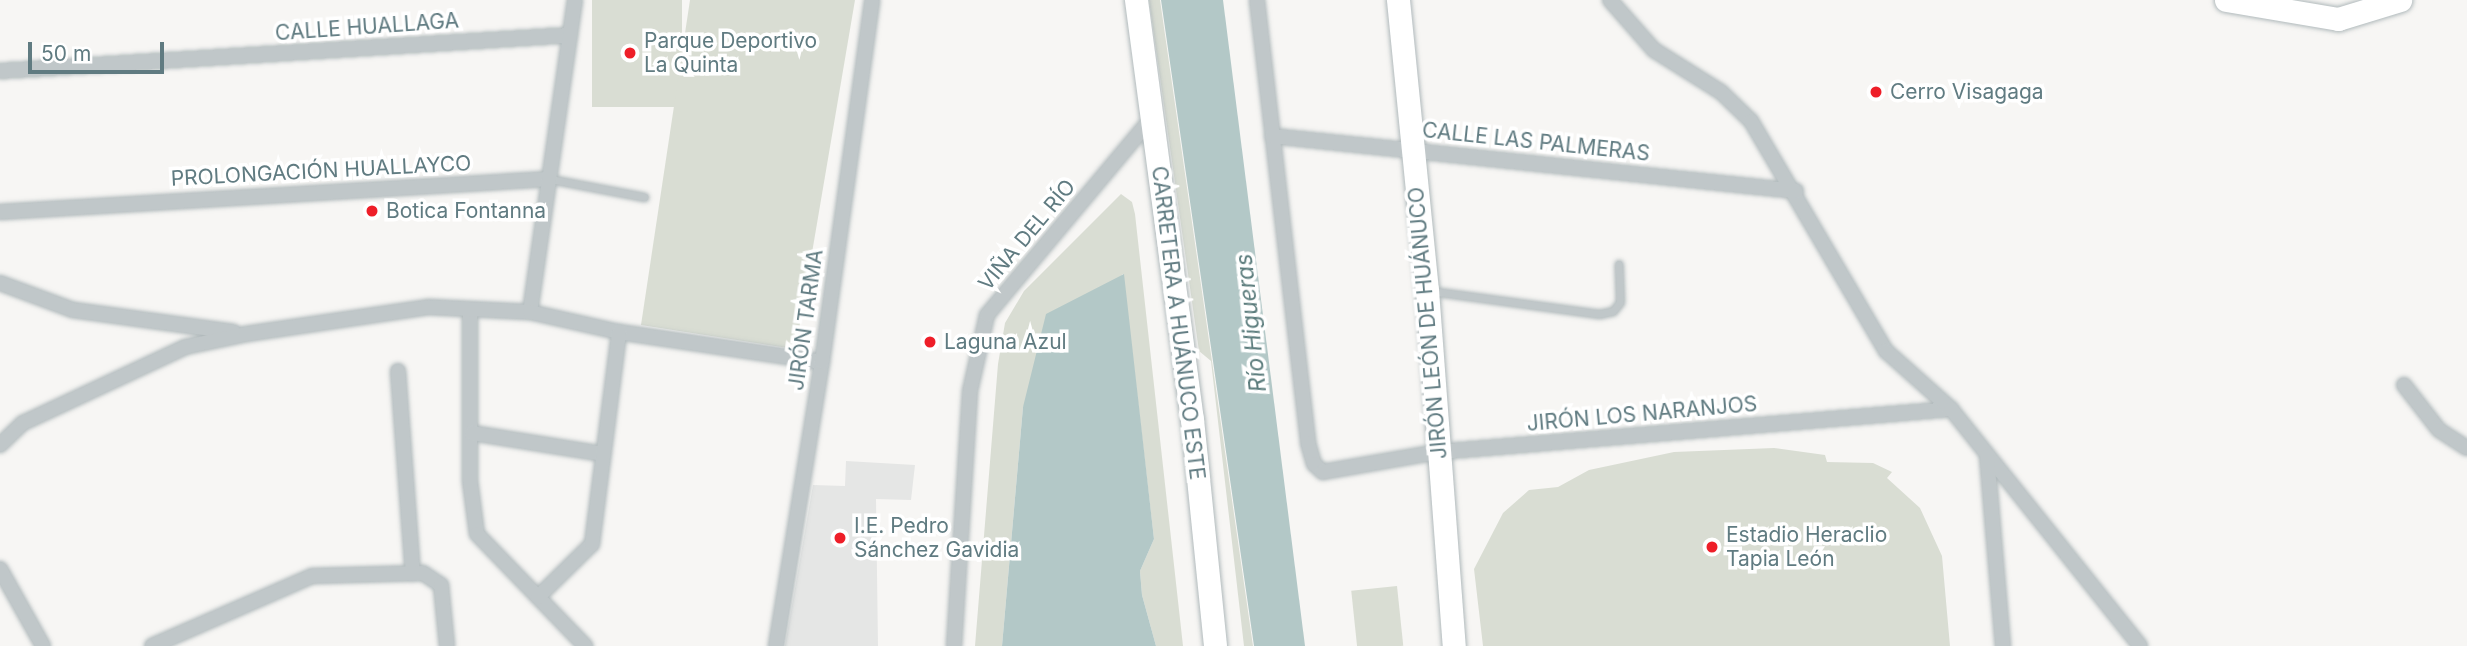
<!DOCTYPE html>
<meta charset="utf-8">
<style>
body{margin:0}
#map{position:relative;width:2467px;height:646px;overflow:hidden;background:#f7f6f4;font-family:Inter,sans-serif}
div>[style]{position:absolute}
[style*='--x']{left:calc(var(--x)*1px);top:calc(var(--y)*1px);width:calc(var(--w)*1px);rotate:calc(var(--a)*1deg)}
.built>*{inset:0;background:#e5e6e5}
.green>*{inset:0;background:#d9ddd3;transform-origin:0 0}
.water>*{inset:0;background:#b3c8c7}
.roads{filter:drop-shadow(0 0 2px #b1babc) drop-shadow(0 0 2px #b1babc)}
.service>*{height:7px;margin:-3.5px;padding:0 3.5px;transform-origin:3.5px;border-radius:3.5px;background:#c0c7c9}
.minor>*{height:14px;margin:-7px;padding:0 7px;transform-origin:7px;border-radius:7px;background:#c0c7c9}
.primary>*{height:23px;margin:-11.5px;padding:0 11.5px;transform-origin:11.5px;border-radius:11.5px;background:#fff}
.trunk>*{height:23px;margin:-11.5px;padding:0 11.5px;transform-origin:11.5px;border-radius:11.5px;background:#fff}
.dots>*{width:19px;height:19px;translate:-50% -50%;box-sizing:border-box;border:4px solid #fff;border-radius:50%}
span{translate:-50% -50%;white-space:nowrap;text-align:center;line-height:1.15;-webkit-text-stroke:7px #fff;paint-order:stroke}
.street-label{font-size:21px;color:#607b81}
.poi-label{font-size:21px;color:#607b81}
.left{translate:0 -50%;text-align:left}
.water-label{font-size:23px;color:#5b7c7c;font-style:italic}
.scale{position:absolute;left:28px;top:42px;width:136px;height:32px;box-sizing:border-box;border:4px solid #607b81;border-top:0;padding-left:9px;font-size:21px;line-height:24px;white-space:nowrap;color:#607b81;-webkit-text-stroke:5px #fff;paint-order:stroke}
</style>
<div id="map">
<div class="built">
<i style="clip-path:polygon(846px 461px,915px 465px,911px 500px,876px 499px,878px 646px,785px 646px,813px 485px,845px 486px)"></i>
</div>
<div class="green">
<i style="left:592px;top:0;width:90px;height:107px"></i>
<i style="clip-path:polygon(690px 0,855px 0,797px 341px,788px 348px,641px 325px)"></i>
<i style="clip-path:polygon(1149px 0,1160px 0,1253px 646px,1244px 646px,1211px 361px,1199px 351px)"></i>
<i style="clip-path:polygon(1121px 194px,1132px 202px,1135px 214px,1183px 646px,1156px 646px,1142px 595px,1140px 571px,1154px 539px,1123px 274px,1023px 407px,1002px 646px,975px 646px,998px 364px,1005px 323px,1024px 291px)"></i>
<i style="clip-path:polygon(1774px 448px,1825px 455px,1827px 462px,1873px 463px,1892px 472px,1887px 478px,1920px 508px,1942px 556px,1950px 646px,1483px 646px,1474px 569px,1503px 513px,1529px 490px,1558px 487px,1589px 470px,1674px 452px)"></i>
<i style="left:1397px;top:586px;width:60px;height:46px;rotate:84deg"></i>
</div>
<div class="water">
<i style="clip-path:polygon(1161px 0,1223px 0,1305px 646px,1254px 646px)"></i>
<i style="clip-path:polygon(1124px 274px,1154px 539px,1140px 571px,1142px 595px,1156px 646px,1002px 646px,1023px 407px,1046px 314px)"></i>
</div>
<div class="roads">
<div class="service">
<i style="--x:550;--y:179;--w:96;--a:10.8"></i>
<i style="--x:1431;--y:291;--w:170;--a:7.8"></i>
<i style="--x:1599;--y:314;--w:14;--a:-12"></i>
<i style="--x:1613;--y:311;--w:11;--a:-52"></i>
<i style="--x:1620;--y:302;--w:38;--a:-92"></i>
</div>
<div class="minor">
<i style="--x:1257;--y:0;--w:446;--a:83.4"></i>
<i style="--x:1308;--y:443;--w:22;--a:74"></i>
<i style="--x:1314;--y:464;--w:12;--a:42"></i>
<i style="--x:1323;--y:472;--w:117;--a:-9.9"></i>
<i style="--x:1438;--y:452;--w:515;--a:-4.79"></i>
<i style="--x:1610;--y:0;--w:67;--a:48.7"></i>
<i style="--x:1654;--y:50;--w:79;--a:32.1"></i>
<i style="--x:1721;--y:92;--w:42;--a:44"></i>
<i style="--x:1751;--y:121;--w:267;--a:59.6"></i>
<i style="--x:1886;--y:351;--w:87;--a:41.7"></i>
<i style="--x:1951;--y:409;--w:303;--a:51.4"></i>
<i style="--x:0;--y:71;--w:571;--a:-3.61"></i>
<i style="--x:1272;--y:136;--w:527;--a:5.99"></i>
<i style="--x:0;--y:212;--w:550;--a:-3.44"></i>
<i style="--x:0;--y:283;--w:78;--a:20.3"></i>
<i style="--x:73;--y:310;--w:162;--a:7.8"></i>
<i style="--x:470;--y:311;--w:170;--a:90"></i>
<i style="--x:470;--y:481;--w:53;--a:82.5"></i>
<i style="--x:477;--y:534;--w:156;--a:46"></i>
<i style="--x:530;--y:312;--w:315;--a:-81.8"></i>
<i style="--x:398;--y:371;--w:203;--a:85.8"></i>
<i style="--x:2404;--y:385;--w:57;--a:52.1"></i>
<i style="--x:2439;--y:430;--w:33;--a:33"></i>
<i style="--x:472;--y:433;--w:133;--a:9.1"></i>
<i style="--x:0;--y:445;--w:32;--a:-44"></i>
<i style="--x:23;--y:423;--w:179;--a:-25.1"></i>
<i style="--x:185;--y:347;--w:62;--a:-12"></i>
<i style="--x:246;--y:334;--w:184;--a:-8.4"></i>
<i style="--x:428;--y:307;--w:102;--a:2.8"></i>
<i style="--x:530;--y:312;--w:91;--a:12.7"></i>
<i style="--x:619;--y:332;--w:205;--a:8.4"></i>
<i style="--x:1987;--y:456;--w:191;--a:85.2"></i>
<i style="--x:0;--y:569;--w:88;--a:60.8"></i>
<i style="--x:538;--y:597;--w:76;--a:-44.5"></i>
<i style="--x:592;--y:544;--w:214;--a:-82.7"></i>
<i style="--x:152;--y:646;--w:175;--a:-23.6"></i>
<i style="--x:312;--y:576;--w:111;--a:-1.5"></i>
<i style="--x:423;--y:573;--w:22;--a:34"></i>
<i style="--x:441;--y:585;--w:61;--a:84.4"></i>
<i style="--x:776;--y:646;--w:288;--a:-80.8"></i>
<i style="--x:822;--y:362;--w:365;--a:-82.1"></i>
<i style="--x:954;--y:646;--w:256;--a:-86.4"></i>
<i style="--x:970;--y:391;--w:78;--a:-77.4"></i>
<i style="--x:987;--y:315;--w:256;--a:-50.1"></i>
</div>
<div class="primary">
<i style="--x:1136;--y:0;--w:423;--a:82.4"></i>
<i style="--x:1192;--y:419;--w:228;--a:84.2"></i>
</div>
<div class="trunk">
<i style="--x:1398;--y:0;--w:291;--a:84.3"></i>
<i style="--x:1427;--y:290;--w:357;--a:85.7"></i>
<i style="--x:2226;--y:0;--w:114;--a:9.6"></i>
<i style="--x:2338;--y:19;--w:65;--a:-17"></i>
</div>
</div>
<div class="dots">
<i style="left:630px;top:53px;background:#ee1e28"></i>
<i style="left:1876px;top:92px;background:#ee1e28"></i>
<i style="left:372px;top:211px;background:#ee1e28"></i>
<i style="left:930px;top:342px;background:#ee1e28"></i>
<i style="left:840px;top:538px;background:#ee1e28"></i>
<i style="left:1712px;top:547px;background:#ee1e28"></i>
</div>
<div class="street-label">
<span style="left:367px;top:27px;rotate:-4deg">CALLE HUALLAGA</span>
<span style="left:1536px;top:142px;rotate:6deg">CALLE LAS PALMERAS</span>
<span style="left:321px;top:171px;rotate:-3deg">PROLONGACIÓN HUALLAYCO</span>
<span style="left:1027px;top:235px;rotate:-50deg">VIÑA DEL RÍO</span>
<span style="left:806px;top:320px;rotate:-82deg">JIRÓN TARMA</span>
<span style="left:1178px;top:323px;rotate:83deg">CARRETERA A HUÁNUCO ESTE</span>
<span style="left:1428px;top:323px;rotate:-95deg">JIRÓN LEÓN DE HUÁNUCO</span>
<span style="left:1642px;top:414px;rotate:-5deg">JIRÓN LOS NARANJOS</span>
</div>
<div class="poi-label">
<span class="left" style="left:644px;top:53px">Parque Deportivo<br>La Quinta</span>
<span class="left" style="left:1890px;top:92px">Cerro Visagaga</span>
<span class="left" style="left:386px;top:211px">Botica Fontanna</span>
<span class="left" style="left:944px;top:342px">Laguna Azul</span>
<span class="left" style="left:854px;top:538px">I.E. Pedro<br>Sánchez Gavidia</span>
<span class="left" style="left:1726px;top:547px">Estadio Heraclio<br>Tapia León</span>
</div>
<div class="water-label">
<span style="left:1251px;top:323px;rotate:-96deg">Río Higueras</span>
</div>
<div class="scale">50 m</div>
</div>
